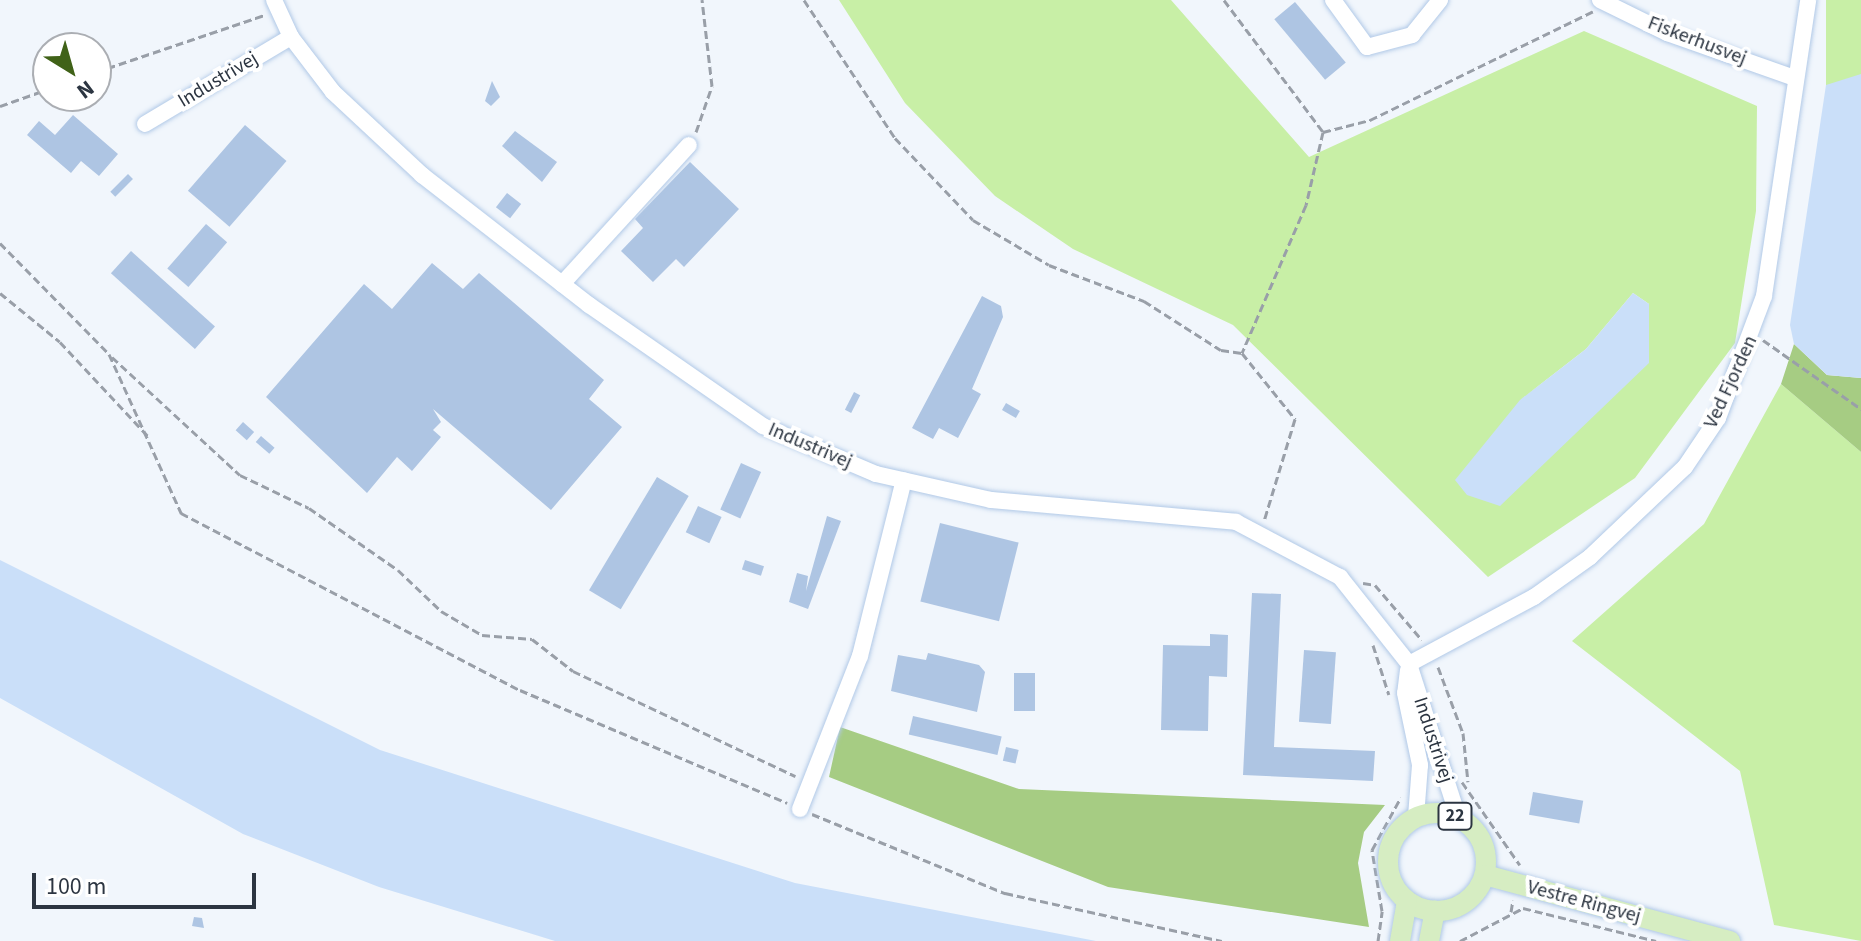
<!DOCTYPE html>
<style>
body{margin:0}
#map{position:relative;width:1861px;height:941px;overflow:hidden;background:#f1f6fc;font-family:"Source Sans 3",sans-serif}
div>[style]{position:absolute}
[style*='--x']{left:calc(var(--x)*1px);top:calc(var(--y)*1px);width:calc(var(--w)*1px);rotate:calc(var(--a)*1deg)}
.green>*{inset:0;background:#c8efa6;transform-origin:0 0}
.forest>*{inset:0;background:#a6cc83}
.water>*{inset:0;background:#cadff9}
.building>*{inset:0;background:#aec5e3;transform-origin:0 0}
.path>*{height:3px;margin-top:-1.5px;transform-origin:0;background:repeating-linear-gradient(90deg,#999fa8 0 8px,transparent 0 12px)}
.roads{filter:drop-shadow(0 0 2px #b1c9e7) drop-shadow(0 0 2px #b1c9e7)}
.minor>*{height:16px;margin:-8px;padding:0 8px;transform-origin:8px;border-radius:8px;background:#fff}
.major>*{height:20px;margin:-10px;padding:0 10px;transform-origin:10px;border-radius:10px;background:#d6edc2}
.major>.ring{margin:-10px;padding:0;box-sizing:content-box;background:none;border:20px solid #d6edc2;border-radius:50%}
span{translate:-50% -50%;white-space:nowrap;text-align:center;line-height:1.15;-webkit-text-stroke:8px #fff;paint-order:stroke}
.shield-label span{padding:2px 6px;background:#fff;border:2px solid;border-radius:6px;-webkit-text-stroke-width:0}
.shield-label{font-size:18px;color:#2c3541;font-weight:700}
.street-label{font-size:20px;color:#2c3541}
.north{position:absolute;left:32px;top:32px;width:80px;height:80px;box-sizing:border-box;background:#fff;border:2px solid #abaeb3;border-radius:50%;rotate:143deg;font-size:22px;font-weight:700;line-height:32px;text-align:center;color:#2c3541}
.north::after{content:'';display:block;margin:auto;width:28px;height:36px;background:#406218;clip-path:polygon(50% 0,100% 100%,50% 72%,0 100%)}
.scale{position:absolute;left:32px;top:873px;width:224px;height:36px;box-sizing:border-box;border:4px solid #2c3541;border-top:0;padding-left:10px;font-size:24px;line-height:28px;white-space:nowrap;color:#2c3541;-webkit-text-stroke:6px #fff;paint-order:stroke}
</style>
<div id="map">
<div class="green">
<i style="clip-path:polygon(evenodd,839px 0,1171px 0,1309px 157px,1584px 31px,1757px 106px,1756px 211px,1735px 343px,1635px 478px,1488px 577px,1233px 325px,1073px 249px,995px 196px,905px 103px,839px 0,1633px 293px,1649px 304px,1520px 400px,1586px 349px,1633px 293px)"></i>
<i style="left:1826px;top:0;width:35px;height:85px"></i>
<i style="clip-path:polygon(1781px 384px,1861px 452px,1861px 941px,1774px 925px,1740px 771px,1572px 641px,1704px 524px)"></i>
</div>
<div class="forest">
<i style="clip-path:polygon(1794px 344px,1827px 375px,1861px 378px,1861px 452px,1781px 384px)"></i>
<i style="clip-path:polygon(840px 727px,1019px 789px,1385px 805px,1364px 832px,1358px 863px,1369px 927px,1108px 887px,829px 777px)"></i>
</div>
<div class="water">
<i style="clip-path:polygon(1861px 74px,1861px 378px,1827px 375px,1794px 344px,1790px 325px,1826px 85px)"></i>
<i style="clip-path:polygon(1633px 293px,1649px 304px,1649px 363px,1500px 506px,1467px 495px,1455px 480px,1520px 400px,1586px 349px)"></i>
<i style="clip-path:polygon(0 560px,380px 750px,795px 883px,1096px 941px,555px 941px,379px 887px,243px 834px,0 698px)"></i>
</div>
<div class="building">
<i style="left:1295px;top:2px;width:79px;height:27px;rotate:50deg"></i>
<i style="clip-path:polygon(492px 81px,500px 97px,491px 106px,485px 101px)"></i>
<i style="clip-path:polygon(73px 115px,118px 154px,99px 176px,81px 161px,71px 173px,27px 135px,39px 121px,55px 135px)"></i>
<i style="left:245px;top:125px;width:55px;height:87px;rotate:41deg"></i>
<i style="clip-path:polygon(515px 131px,557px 162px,542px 182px,502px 146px)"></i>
<i style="clip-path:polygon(690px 162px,739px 209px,684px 267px,676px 259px,653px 282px,621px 251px,643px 228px,635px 219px)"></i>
<i style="left:128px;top:174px;width:7px;height:25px;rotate:45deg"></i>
<i style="left:507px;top:193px;width:18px;height:18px;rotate:38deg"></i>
<i style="left:206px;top:224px;width:28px;height:59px;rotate:41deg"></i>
<i style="left:131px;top:251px;width:113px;height:30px;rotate:42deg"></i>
<i style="clip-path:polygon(432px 263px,463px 289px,479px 273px,604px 380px,589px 399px,622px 427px,551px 510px,433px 409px,441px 422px,433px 430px,441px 437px,412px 471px,397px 457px,367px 493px,266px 397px,364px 284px,392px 309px)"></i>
<i style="clip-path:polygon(982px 296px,1001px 306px,1003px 317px,972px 389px,981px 394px,958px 438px,939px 428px,933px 439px,912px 428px)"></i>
<i style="left:854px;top:392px;width:7px;height:20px;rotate:27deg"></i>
<i style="left:1006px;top:403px;width:16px;height:8px;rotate:30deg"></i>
<i style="left:243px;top:422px;width:15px;height:11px;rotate:42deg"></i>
<i style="left:261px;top:436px;width:18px;height:8px;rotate:41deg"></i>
<i style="left:741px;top:463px;width:22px;height:51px;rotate:24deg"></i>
<i style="left:657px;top:477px;width:37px;height:132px;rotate:31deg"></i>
<i style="left:698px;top:506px;width:26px;height:29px;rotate:25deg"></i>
<i style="clip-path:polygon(827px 516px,841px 521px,808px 609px,789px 602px,797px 573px,808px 576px,806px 591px)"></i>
<i style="left:940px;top:523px;width:81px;height:81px;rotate:14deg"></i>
<i style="left:745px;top:560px;width:20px;height:10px;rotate:18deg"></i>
<i style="clip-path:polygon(1252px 593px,1281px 594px,1274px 747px,1375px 751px,1373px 781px,1243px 775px)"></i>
<i style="clip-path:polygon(1210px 634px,1228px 635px,1227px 677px,1209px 676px,1208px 731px,1161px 730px,1163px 645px,1210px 646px)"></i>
<i style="left:1304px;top:650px;width:32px;height:72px;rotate:4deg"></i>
<i style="clip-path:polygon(928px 653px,979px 665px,985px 672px,977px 712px,891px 691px,898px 655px,926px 660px)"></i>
<i style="left:1014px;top:673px;width:21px;height:38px"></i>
<i style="left:913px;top:716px;width:91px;height:19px;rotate:13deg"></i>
<i style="left:1006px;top:747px;width:13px;height:14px;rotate:13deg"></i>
<i style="left:1533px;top:792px;width:51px;height:23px;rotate:10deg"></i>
<i style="clip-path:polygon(194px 917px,202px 918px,204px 928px,192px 926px)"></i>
</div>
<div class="path">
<i style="--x:804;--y:0;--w:165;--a:56.6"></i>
<i style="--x:895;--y:138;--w:113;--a:46.4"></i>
<i style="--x:973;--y:220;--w:88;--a:30.6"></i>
<i style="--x:1049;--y:265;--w:102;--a:20.8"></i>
<i style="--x:1144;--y:301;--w:91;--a:32.5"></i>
<i style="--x:1221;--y:350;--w:21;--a:8"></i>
<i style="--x:1224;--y:0;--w:165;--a:53.1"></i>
<i style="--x:1323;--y:132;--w:75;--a:103.1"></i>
<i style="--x:1306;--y:205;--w:161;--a:113.4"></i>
<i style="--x:1242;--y:353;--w:85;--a:51.2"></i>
<i style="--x:1295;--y:419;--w:107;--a:106.9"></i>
<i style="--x:96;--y:72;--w:177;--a:-18.7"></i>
<i style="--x:0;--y:106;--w:51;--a:-19.5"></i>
<i style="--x:696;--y:132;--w:49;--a:-70.8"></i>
<i style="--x:712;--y:86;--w:87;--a:-96.6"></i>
<i style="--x:1323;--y:132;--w:49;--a:-14.3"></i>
<i style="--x:1370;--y:120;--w:248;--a:-26"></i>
<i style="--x:0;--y:243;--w:156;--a:45.5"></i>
<i style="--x:109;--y:354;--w:175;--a:65.6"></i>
<i style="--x:181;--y:513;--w:382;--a:27.6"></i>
<i style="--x:520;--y:690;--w:290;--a:22.9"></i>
<i style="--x:0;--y:293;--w:77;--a:39.2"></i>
<i style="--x:60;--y:342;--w:130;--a:46.9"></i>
<i style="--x:1763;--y:340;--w:120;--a:35.1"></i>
<i style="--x:112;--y:357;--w:174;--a:42.7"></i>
<i style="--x:240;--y:475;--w:76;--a:25.6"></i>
<i style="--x:309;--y:508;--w:108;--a:34.9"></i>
<i style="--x:398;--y:570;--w:59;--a:43.6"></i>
<i style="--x:441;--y:611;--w:48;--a:30.3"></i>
<i style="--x:482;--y:635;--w:50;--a:4.6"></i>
<i style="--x:532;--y:639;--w:52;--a:38"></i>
<i style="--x:573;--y:671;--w:246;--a:25.3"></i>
<i style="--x:1363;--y:583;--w:12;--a:9"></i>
<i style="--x:1375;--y:585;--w:72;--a:49.5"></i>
<i style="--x:1373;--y:645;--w:52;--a:72.3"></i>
<i style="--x:1438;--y:667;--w:71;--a:69.3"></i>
<i style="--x:1463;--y:733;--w:49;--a:84.2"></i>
<i style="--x:1462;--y:782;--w:101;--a:55.1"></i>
<i style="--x:812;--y:814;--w:209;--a:22.3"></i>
<i style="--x:1005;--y:893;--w:222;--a:12.5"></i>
<i style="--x:1511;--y:912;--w:12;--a:-81"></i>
<i style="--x:1378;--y:941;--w:30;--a:-82"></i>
<i style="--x:1382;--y:911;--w:62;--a:-99.3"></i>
<i style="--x:1372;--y:850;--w:60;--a:-61.3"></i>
<i style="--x:1460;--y:941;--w:71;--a:-27.6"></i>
<i style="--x:1523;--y:908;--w:137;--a:13.9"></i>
</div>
<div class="roads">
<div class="minor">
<i style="--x:274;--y:0;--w:41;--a:65.3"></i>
<i style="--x:291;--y:37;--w:69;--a:52.6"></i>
<i style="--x:333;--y:92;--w:122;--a:43"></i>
<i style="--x:422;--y:175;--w:212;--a:37.9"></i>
<i style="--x:589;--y:305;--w:212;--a:34.8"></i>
<i style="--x:763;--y:426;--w:123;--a:23"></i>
<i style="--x:876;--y:474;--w:118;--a:12.7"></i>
<i style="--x:991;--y:500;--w:246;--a:5.1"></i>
<i style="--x:1236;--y:522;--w:118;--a:27.9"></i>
<i style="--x:1340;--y:577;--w:111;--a:51.6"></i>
<i style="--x:1409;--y:664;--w:161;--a:72.2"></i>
<i style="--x:1333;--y:0;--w:58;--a:54.1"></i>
<i style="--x:1367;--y:47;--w:47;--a:-14.9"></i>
<i style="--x:1412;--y:35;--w:45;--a:-51.3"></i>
<i style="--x:1600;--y:0;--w:75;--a:26.2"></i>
<i style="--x:1667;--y:33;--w:136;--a:19.4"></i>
<i style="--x:145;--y:124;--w:170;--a:-30.8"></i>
<i style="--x:562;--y:284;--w:188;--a:-47.6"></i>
<i style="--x:1409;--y:664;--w:142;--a:-28.2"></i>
<i style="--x:1534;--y:597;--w:69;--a:-35.5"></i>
<i style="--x:1590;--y:557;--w:131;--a:-43.5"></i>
<i style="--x:1685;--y:467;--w:59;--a:-56"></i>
<i style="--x:1718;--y:418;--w:130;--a:-69.3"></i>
<i style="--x:1764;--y:296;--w:299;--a:-81.5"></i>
<i style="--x:1408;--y:670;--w:23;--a:97"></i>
<i style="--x:1405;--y:693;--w:74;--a:78.2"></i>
<i style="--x:1420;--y:765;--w:52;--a:94.4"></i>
<i style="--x:800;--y:809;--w:164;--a:-68.6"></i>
<i style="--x:860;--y:656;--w:181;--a:-76"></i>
</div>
<div class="major">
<i class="ring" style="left:1388px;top:813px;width:78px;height:78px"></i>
<i style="--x:1485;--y:875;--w:254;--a:15.1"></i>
<i style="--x:1400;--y:941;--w:41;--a:-80.1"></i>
<i style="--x:1429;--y:941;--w:31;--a:-79"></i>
</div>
</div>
<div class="shield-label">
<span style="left:1455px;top:816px">22</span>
</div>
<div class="street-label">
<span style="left:1697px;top:41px;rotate:21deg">Fiskerhusvej</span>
<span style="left:218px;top:80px;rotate:-31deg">Industrivej</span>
<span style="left:1731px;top:382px;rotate:-65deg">Ved Fjorden</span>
<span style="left:810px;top:446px;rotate:23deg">Industrivej</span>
<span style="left:1433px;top:740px;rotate:72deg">Industrivej</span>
<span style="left:1584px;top:902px;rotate:15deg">Vestre Ringvej</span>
</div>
<div class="north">N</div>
<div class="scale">100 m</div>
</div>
